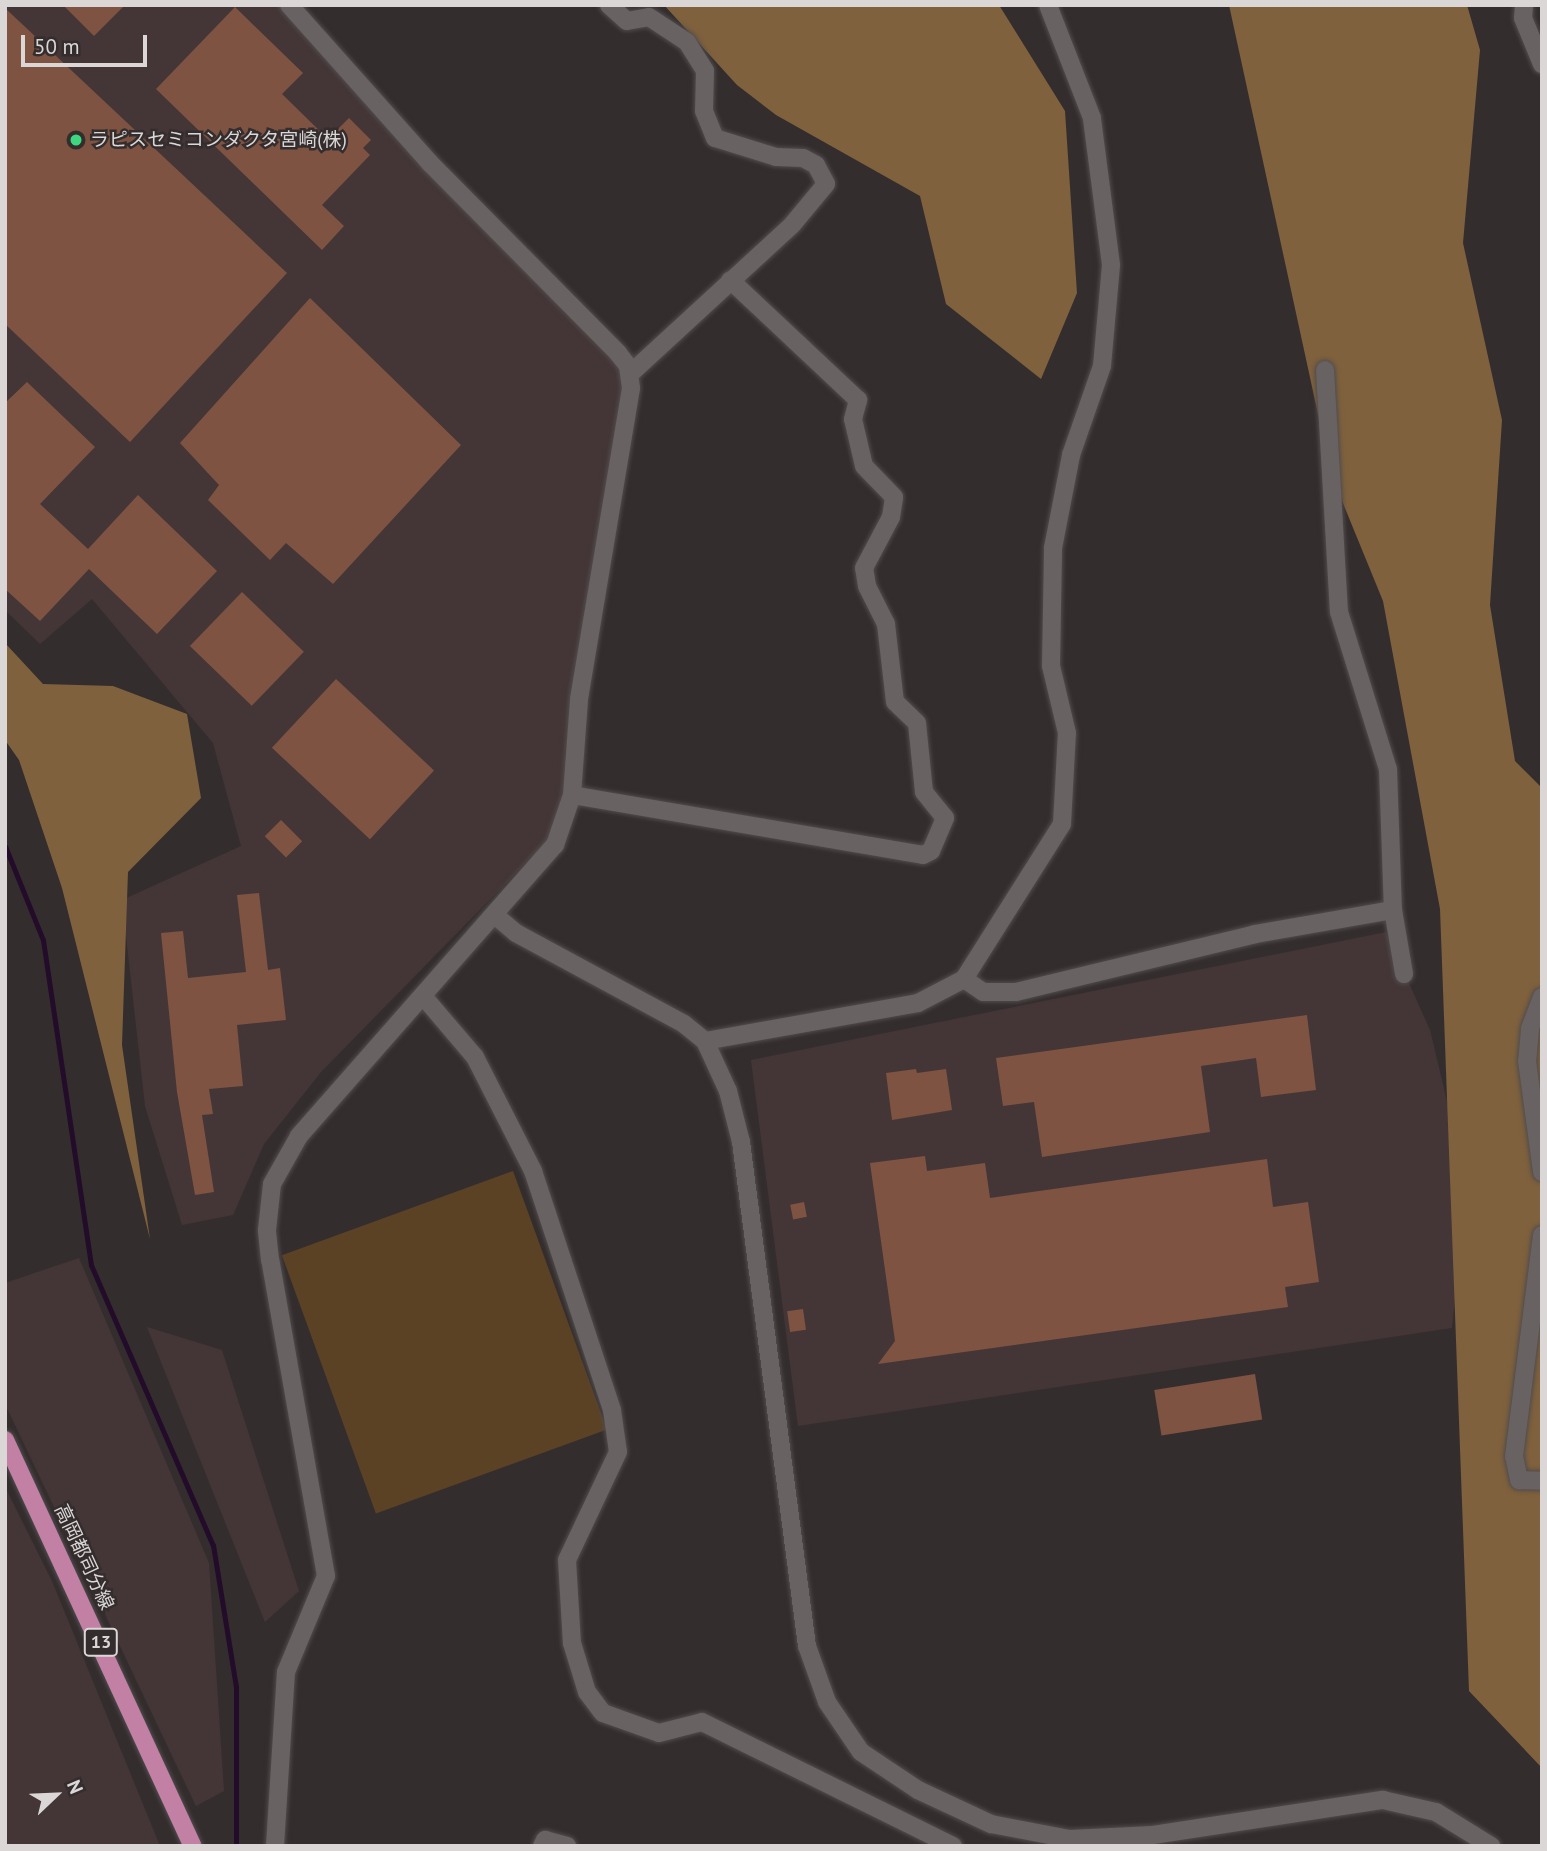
<!DOCTYPE html>
<meta charset="utf-8">
<style>
body{margin:0}
#map{position:relative;width:1547px;height:1851px;overflow:hidden;background:#342d2e;font-family:"PT Sans","Noto Sans JP",sans-serif}
div>[style]{position:absolute}
[style*='--x']{left:calc(var(--x)*1px);top:calc(var(--y)*1px);width:calc(var(--w)*1px);rotate:calc(var(--a)*1deg)}
.built>*{inset:0;background:#443637}
.green>*{inset:0;background:#5b4225;transform-origin:0 0}
.forest>*{inset:0;background:#7f613d}
.stream>*{height:5px;margin:-2.5px;padding:0 2.5px;transform-origin:2.5px;border-radius:2.5px;background:#230c2a}
.building>*{inset:0;background:#7f5342;transform-origin:0 0}
.roads{filter:drop-shadow(0 0 2px #514c4c) drop-shadow(0 0 2px #514c4c)}
.minor>*{height:18px;margin:-9px;padding:0 9px;transform-origin:9px;border-radius:9px;background:#696263}
.major>*{height:18px;margin:-9px;padding:0 9px;transform-origin:9px;border-radius:9px;background:#c280a4}
.dots>*{width:19px;height:19px;translate:-50% -50%;box-sizing:border-box;border:4px solid #342d2e;border-radius:50%}
span{translate:-50% -50%;white-space:nowrap;text-align:center;line-height:1.15;-webkit-text-stroke:5px #342d2e;paint-order:stroke}
.shield-label span{padding:2px 5px;background:#342d2e;border:2px solid;border-radius:5px;-webkit-text-stroke-width:0}
.shield-label{font-size:18px;color:#dbd7d7;font-weight:700}
.poi-label{font-size:19px;color:#dbd7d7}
.left{translate:0 -50%;text-align:left}
.street-label{font-size:19px;color:#dbd7d7}
.frame{position:absolute;inset:0;border:7px solid #dbd7d7;pointer-events:none}
.north{position:absolute;left:21px;top:1760px;width:70px;height:70px;-webkit-text-stroke:5px #342d2e;paint-order:stroke;rotate:67deg;font-size:19px;font-weight:700;line-height:28px;text-align:center;color:#dbd7d7}
.north::after{content:'';display:block;margin:auto;width:24px;height:32px;background:#dbd7d7;clip-path:polygon(50% 0,100% 100%,50% 72%,0 100%)}
.scale{position:absolute;left:21px;top:35px;width:126px;height:32px;box-sizing:border-box;border:4px solid #dbd7d7;border-top:0;padding-left:9px;font-size:21px;line-height:24px;white-space:nowrap;color:#dbd7d7;-webkit-text-stroke:5px #342d2e;paint-order:stroke}
</style>
<div id="map">
<div class="built">
<i style="clip-path:polygon(5px 5px,278px 5px,633px 377px,559px 829px,321px 1072px,264px 1144px,233px 1215px,182px 1225px,145px 1106px,122px 900px,241px 846px,213px 743px,92px 599px,40px 644px,5px 610px)"></i>
<i style="clip-path:polygon(1386px 932px,1430px 1030px,1466px 1181px,1452px 1328px,798px 1426px,751px 1060px)"></i>
<i style="clip-path:polygon(79px 1258px,209px 1563px,224px 1791px,196px 1806px,5px 1404px,5px 1283px)"></i>
<i style="clip-path:polygon(147px 1327px,222px 1350px,299px 1591px,265px 1622px)"></i>
<i style="clip-path:polygon(5px 1487px,52px 1581px,160px 1846px,5px 1846px)"></i>
</div>
<div class="green">
<i style="left:513px;top:1171px;width:275px;height:246px;rotate:70deg"></i>
</div>
<div class="forest">
<i style="clip-path:polygon(664px 5px,999px 5px,1065px 111px,1077px 293px,1041px 379px,946px 304px,920px 196px,776px 115px,737px 85px)"></i>
<i style="clip-path:polygon(1229px 5px,1467px 5px,1480px 50px,1463px 243px,1502px 420px,1490px 605px,1515px 761px,1542px 788px,1542px 1768px,1469px 1691px,1440px 909px,1383px 601px,1331px 474px)"></i>
<i style="clip-path:polygon(5px 643px,43px 684px,113px 686px,187px 714px,201px 798px,128px 872px,122px 1045px,150px 1239px,62px 888px,19px 760px,5px 740px)"></i>
</div>
<div class="stream">
<i style="--x:5;--y:846;--w:101;--a:68"></i>
<i style="--x:43;--y:940;--w:329;--a:81.6"></i>
<i style="--x:91;--y:1265;--w:305;--a:66.5"></i>
<i style="--x:213;--y:1545;--w:144;--a:80.8"></i>
<i style="--x:236;--y:1687;--w:159;--a:90"></i>
</div>
<div class="building">
<i style="clip-path:polygon(63px 5px,125px 5px,94px 36px)"></i>
<i style="clip-path:polygon(235px 7px,303px 73px,282px 94px,328px 139px,349px 118px,371px 140px,363px 148px,370px 155px,322px 205px,344px 226px,322px 250px,156px 89px)"></i>
<i style="clip-path:polygon(5px 8px,287px 273px,130px 442px,5px 324px)"></i>
<i style="clip-path:polygon(310px 298px,461px 445px,333px 584px,286px 543px,270px 560px,208px 500px,219px 485px,180px 443px)"></i>
<i style="clip-path:polygon(27px 382px,95px 447px,40px 504px,88px 549px,138px 495px,217px 571px,157px 634px,89px 569px,40px 621px,5px 589px,5px 403px)"></i>
<i style="left:242px;top:592px;width:86px;height:75px;rotate:44deg"></i>
<i style="left:336px;top:679px;width:134px;height:94px;rotate:43deg"></i>
<i style="left:281px;top:820px;width:30px;height:23px;rotate:45deg"></i>
<i style="clip-path:polygon(259px 893px,268px 970px,280px 968px,286px 1020px,237px 1025px,243px 1086px,209px 1089px,213px 1114px,202px 1115px,214px 1192px,195px 1195px,177px 1092px,161px 933px,183px 931px,188px 978px,246px 972px,237px 895px)"></i>
<i style="clip-path:polygon(1307px 1015px,1316px 1090px,1261px 1097px,1256px 1058px,1201px 1066px,1210px 1132px,1042px 1157px,1034px 1102px,1003px 1106px,996px 1058px)"></i>
<i style="clip-path:polygon(916px 1069px,917px 1073px,946px 1069px,952px 1110px,892px 1120px,886px 1073px)"></i>
<i style="clip-path:polygon(925px 1156px,927px 1171px,985px 1163px,990px 1198px,1267px 1159px,1273px 1207px,1308px 1202px,1319px 1282px,1285px 1287px,1288px 1307px,878px 1364px,895px 1341px,870px 1163px)"></i>
<i style="left:804px;top:1202px;width:15px;height:14px;rotate:79deg"></i>
<i style="left:803px;top:1309px;width:21px;height:16px;rotate:82deg"></i>
<i style="left:1255px;top:1374px;width:46px;height:102px;rotate:81deg"></i>
</div>
<div class="roads">
<div class="minor">
<i style="--x:609;--y:5;--w:24;--a:42"></i>
<i style="--x:627;--y:21;--w:22;--a:-10"></i>
<i style="--x:649;--y:17;--w:45;--a:33.3"></i>
<i style="--x:687;--y:42;--w:34;--a:58"></i>
<i style="--x:705;--y:71;--w:40;--a:91.4"></i>
<i style="--x:704;--y:111;--w:29;--a:68"></i>
<i style="--x:715;--y:138;--w:64;--a:17.3"></i>
<i style="--x:776;--y:157;--w:27;--a:2"></i>
<i style="--x:803;--y:158;--w:15;--a:28"></i>
<i style="--x:816;--y:165;--w:21;--a:62"></i>
<i style="--x:826;--y:184;--w:53;--a:129.7"></i>
<i style="--x:792;--y:225;--w:220;--a:137.4"></i>
<i style="--x:1524;--y:5;--w:13;--a:94"></i>
<i style="--x:1523;--y:18;--w:50;--a:67.6"></i>
<i style="--x:1325;--y:370;--w:242;--a:86.7"></i>
<i style="--x:1339;--y:612;--w:164;--a:72.7"></i>
<i style="--x:1388;--y:769;--w:141;--a:88"></i>
<i style="--x:1393;--y:910;--w:65;--a:80.2"></i>
<i style="--x:572;--y:795;--w:356;--a:9.7"></i>
<i style="--x:923;--y:855;--w:9;--a:-27"></i>
<i style="--x:931;--y:851;--w:36;--a:-67"></i>
<i style="--x:945;--y:818;--w:33;--a:-129"></i>
<i style="--x:924;--y:792;--w:69;--a:-95.8"></i>
<i style="--x:917;--y:723;--w:30;--a:-136"></i>
<i style="--x:895;--y:702;--w:79;--a:-96.6"></i>
<i style="--x:886;--y:624;--w:42;--a:-116.6"></i>
<i style="--x:867;--y:586;--w:18;--a:-99"></i>
<i style="--x:864;--y:568;--w:58;--a:-62.1"></i>
<i style="--x:891;--y:517;--w:20;--a:-81"></i>
<i style="--x:894;--y:497;--w:43;--a:-134.1"></i>
<i style="--x:864;--y:466;--w:48;--a:-103.2"></i>
<i style="--x:853;--y:419;--w:20;--a:-75"></i>
<i style="--x:858;--y:400;--w:175;--a:-136.8"></i>
<i style="--x:497;--y:917;--w:25;--a:40"></i>
<i style="--x:516;--y:933;--w:191;--a:28.4"></i>
<i style="--x:684;--y:1024;--w:27;--a:39"></i>
<i style="--x:705;--y:1041;--w:55;--a:65.3"></i>
<i style="--x:728;--y:1091;--w:53;--a:75.7"></i>
<i style="--x:741;--y:1142;--w:508;--a:82.54"></i>
<i style="--x:807;--y:1646;--w:59;--a:70.3"></i>
<i style="--x:827;--y:1702;--w:60;--a:55.8"></i>
<i style="--x:861;--y:1752;--w:69;--a:33.7"></i>
<i style="--x:918;--y:1790;--w:81;--a:25"></i>
<i style="--x:991;--y:1824;--w:80;--a:10.8"></i>
<i style="--x:1070;--y:1839;--w:83;--a:-2.8"></i>
<i style="--x:1153;--y:1835;--w:233;--a:-8.7"></i>
<i style="--x:1383;--y:1800;--w:54;--a:12.8"></i>
<i style="--x:1436;--y:1812;--w:65;--a:31.7"></i>
<i style="--x:964;--y:979;--w:23;--a:34"></i>
<i style="--x:983;--y:992;--w:33;--a:0"></i>
<i style="--x:1016;--y:992;--w:246;--a:-13.6"></i>
<i style="--x:1255;--y:934;--w:140;--a:-9.9"></i>
<i style="--x:423;--y:996;--w:80;--a:49.6"></i>
<i style="--x:475;--y:1057;--w:128;--a:63"></i>
<i style="--x:533;--y:1171;--w:252;--a:71.7"></i>
<i style="--x:612;--y:1410;--w:42;--a:81.9"></i>
<i style="--x:618;--y:1452;--w:119;--a:115.3"></i>
<i style="--x:567;--y:1560;--w:83;--a:86.6"></i>
<i style="--x:572;--y:1643;--w:51;--a:73"></i>
<i style="--x:587;--y:1692;--w:26;--a:53"></i>
<i style="--x:603;--y:1713;--w:59;--a:19.7"></i>
<i style="--x:659;--y:1733;--w:44;--a:-14.3"></i>
<i style="--x:702;--y:1722;--w:280;--a:26.3"></i>
<i style="--x:1542;--y:997;--w:34;--a:111"></i>
<i style="--x:1530;--y:1029;--w:32;--a:95"></i>
<i style="--x:1527;--y:1061;--w:112;--a:82.3"></i>
<i style="--x:705;--y:1041;--w:216;--a:-10.1"></i>
<i style="--x:918;--y:1003;--w:52;--a:-27.6"></i>
<i style="--x:964;--y:979;--w:183;--a:-57.7"></i>
<i style="--x:1062;--y:824;--w:91;--a:-86.9"></i>
<i style="--x:1067;--y:733;--w:69;--a:-103.4"></i>
<i style="--x:1051;--y:666;--w:118;--a:-89"></i>
<i style="--x:1053;--y:548;--w:95;--a:-79"></i>
<i style="--x:1071;--y:455;--w:94;--a:-70.8"></i>
<i style="--x:1102;--y:366;--w:101;--a:-84.9"></i>
<i style="--x:1111;--y:265;--w:148;--a:-97.4"></i>
<i style="--x:1092;--y:118;--w:121;--a:-111.3"></i>
<i style="--x:1542;--y:1235;--w:223;--a:97.2"></i>
<i style="--x:1514;--y:1456;--w:25;--a:78"></i>
<i style="--x:1519;--y:1480;--w:23;--a:2"></i>
<i style="--x:275;--y:1846;--w:174;--a:-86.4"></i>
<i style="--x:286;--y:1672;--w:104;--a:-67.4"></i>
<i style="--x:326;--y:1576;--w:321;--a:-100"></i>
<i style="--x:270;--y:1260;--w:30;--a:-96"></i>
<i style="--x:267;--y:1230;--w:46;--a:-83.8"></i>
<i style="--x:272;--y:1184;--w:55;--a:-60.6"></i>
<i style="--x:299;--y:1136;--w:388;--a:-48.7"></i>
<i style="--x:555;--y:845;--w:53;--a:-71.2"></i>
<i style="--x:572;--y:795;--w:96;--a:-85.8"></i>
<i style="--x:579;--y:699;--w:315;--a:-80.5"></i>
<i style="--x:631;--y:388;--w:22;--a:-98"></i>
<i style="--x:628;--y:366;--w:16;--a:-128"></i>
<i style="--x:618;--y:353;--w:267;--a:-134.7"></i>
<i style="--x:430;--y:163;--w:212;--a:-131.7"></i>
<i style="--x:542;--y:1846;--w:7;--a:-63"></i>
<i style="--x:545;--y:1840;--w:23;--a:15"></i>
</div>
<div class="major">
<i style="--x:5;--y:1440;--w:447;--a:65.2"></i>
</div>
</div>
<div class="dots">
<i style="left:76px;top:140px;background:#3cd77e"></i>
</div>
<div class="shield-label">
<span style="left:101px;top:1642px">13</span>
</div>
<div class="poi-label">
<span class="left" style="left:90px;top:140px">ラピスセミコンダクタ宮崎(株)</span>
</div>
<div class="street-label">
<span style="left:84px;top:1557px;rotate:65deg">高岡都司分線</span>
</div>
<div class="frame"></div>
<div class="north">N</div>
<div class="scale">50 m</div>
</div>
